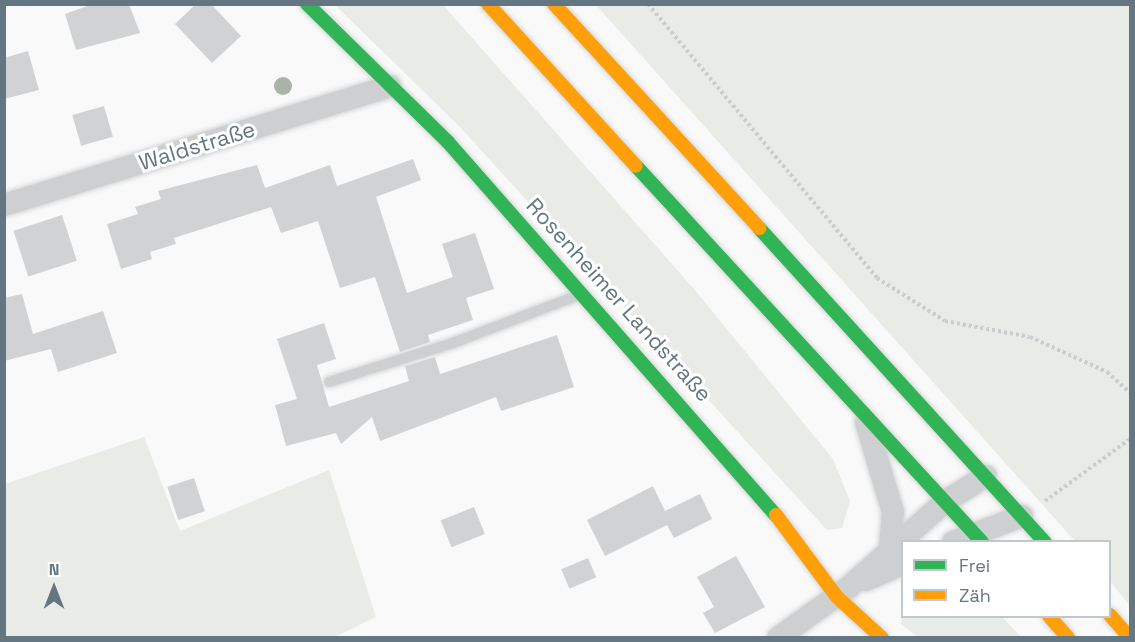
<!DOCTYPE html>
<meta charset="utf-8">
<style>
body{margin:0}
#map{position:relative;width:1135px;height:642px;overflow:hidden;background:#f9f9f9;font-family:"Space Grotesk",sans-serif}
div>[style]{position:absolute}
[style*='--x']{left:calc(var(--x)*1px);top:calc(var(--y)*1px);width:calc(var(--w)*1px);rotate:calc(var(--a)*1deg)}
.green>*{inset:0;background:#e8ebe6}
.building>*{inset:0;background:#d0d2d3;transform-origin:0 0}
.path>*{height:4px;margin-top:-2px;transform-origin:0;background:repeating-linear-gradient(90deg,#cbcccd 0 3px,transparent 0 6px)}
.roads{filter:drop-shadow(0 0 2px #d5d6d7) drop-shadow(0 0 2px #d5d6d7)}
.lane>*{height:10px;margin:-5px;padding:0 5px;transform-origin:5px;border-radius:5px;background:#cecfd0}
.street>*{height:22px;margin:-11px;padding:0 11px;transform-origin:11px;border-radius:11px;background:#cecfd0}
.fast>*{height:14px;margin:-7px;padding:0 7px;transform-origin:7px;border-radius:7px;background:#30b455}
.slow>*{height:14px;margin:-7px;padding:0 7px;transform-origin:7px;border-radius:7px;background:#ff9f0a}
.trees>*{width:18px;height:18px;margin:-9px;border-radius:50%;background:#a9b3a7}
span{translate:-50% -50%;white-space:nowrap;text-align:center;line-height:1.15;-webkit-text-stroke:6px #fff;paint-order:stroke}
.street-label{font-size:22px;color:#657683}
.frame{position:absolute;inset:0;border:6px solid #657683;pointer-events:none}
.legend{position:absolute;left:901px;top:540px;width:210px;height:78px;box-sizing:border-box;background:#fff;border:2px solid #c1c8cd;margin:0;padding:8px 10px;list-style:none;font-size:18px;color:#657683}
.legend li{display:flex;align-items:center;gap:12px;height:30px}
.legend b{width:30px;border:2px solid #c1c8cd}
.north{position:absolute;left:24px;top:558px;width:60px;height:60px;-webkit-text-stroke:4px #fff;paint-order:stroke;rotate:0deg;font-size:16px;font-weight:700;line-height:24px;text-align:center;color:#657683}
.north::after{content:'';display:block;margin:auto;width:21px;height:27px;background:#657683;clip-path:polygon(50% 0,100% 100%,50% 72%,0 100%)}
</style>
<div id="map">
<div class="green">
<i style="clip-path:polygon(335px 5px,443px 5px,694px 289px,833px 459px,850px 501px,842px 528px,827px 530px,459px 126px)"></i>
<i style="clip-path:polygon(596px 5px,1130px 5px,1130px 606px,1110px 581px,1110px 542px,1075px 541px)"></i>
<i style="clip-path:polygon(144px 437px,180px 531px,329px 470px,376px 617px,335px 637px,5px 637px,5px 484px)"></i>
<i style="clip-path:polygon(902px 615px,1002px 617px,1021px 637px,918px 637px,901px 624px)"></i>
</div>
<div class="building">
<i style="clip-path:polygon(93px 4px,129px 4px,140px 33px,76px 50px,65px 14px)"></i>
<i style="clip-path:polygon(196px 4px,211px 4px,241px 36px,212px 63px,175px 24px)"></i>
<i style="clip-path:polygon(28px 51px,39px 90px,4px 99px,4px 58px)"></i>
<i style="left:104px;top:106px;width:32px;height:33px;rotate:74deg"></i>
<i style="clip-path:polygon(413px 159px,421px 180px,376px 197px,407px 293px,453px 277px,442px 244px,475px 233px,494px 289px,466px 298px,473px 320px,428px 335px,430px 342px,400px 352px,375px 277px,340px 288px,318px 221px,281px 233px,271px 207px,174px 238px,176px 244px,150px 252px,152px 259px,121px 269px,107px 224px,138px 214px,135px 207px,161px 199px,158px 191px,257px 165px,265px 188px,330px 165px,337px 186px)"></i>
<i style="left:62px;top:215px;width:48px;height:51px;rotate:72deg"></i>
<i style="clip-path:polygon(22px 294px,33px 334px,103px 311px,117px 353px,58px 372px,51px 349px,4px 361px,4px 298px)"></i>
<i style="clip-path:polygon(324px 323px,336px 359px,317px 365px,329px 407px,409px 381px,405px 366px,435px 357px,440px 374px,557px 335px,574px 387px,501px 411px,496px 397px,380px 441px,372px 417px,341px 444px,336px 433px,286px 446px,275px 405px,297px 399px,277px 339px)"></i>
<i style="left:194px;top:478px;width:35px;height:28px;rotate:72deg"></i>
<i style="clip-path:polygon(653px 486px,665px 511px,700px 494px,712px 519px,674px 538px,667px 525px,605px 556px,587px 520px)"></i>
<i style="left:474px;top:507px;width:29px;height:36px;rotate:68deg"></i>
<i style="clip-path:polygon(736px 556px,765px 607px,715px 633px,703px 613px,714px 607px,697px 577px)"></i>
<i style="left:588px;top:558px;width:21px;height:29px;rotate:67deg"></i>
</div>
<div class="path">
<i style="--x:648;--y:4;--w:357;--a:50.1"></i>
<i style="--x:877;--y:278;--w:80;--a:32.3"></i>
<i style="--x:945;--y:321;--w:86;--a:10.7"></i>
<i style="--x:1030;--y:337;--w:85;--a:24.4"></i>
<i style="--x:1107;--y:372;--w:31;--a:42"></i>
<i style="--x:1045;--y:501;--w:105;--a:-36.1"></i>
</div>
<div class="roads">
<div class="lane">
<i style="--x:329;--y:382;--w:130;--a:-17.5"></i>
<i style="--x:453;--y:343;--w:137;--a:-20.9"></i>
</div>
<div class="street">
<i style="--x:4;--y:205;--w:404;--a:-17.1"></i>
<i style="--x:866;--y:422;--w:94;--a:73.3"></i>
<i style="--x:893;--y:512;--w:38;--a:95"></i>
<i style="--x:953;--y:542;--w:74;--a:-20.6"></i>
<i style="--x:866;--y:580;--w:39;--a:-24"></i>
<i style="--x:778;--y:638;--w:87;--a:-35.7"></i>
<i style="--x:849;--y:587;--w:130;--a:-41.6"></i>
<i style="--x:946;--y:501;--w:47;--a:-32"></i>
</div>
<div class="fast">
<i style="--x:307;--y:4;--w:196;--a:44.4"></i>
<i style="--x:447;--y:141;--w:498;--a:48.7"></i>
<i style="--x:636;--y:166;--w:511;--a:47.38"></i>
<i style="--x:759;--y:228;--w:425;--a:47.7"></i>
</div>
<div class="slow">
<i style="--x:488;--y:4;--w:219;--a:47.6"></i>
<i style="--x:554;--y:4;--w:304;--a:47.5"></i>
<i style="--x:776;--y:515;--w:102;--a:53.4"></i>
<i style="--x:837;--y:597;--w:61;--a:42.3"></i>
<i style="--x:1110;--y:615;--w:30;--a:49"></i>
<i style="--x:1049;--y:616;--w:29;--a:49"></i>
</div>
</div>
<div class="trees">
<i style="left:283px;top:86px"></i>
</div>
<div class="street-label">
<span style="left:197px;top:146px;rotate:-17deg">Waldstraße</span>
<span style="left:619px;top:300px;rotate:48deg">Rosenheimer Landstraße</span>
</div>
<div class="frame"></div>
<ul class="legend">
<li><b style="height:8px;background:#30b455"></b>Frei</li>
<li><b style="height:8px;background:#ff9f0a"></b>Zäh</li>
</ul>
<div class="north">N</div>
</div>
